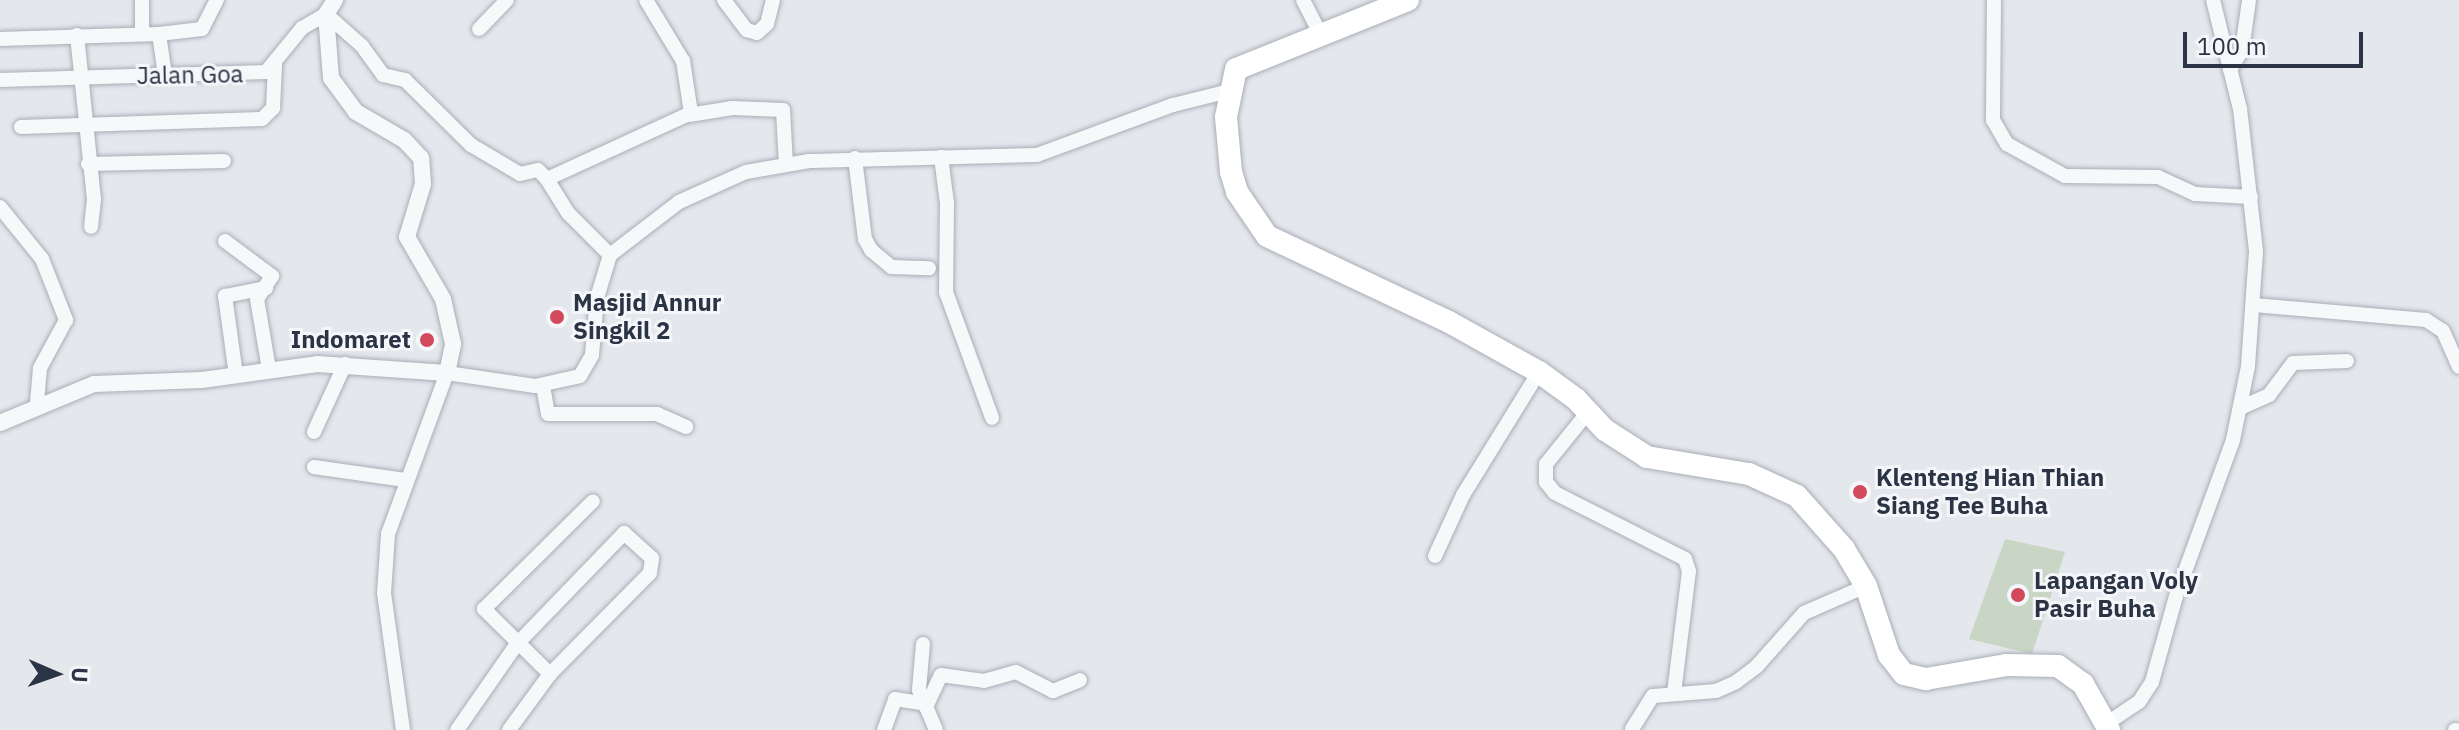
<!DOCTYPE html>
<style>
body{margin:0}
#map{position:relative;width:2459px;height:730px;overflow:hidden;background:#e4e7ec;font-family:"IBM Plex Sans",sans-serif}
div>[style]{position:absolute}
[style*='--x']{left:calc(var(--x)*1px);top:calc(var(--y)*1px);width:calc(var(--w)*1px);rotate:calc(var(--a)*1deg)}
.green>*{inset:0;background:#c9d6c5}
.roads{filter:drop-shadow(0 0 2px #a9aeb7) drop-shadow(0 0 2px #a9aeb7)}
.minor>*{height:14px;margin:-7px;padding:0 7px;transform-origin:7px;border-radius:7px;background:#f7f8fa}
.tertiary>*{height:16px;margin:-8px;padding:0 8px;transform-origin:8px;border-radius:8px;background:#f7f8fa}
.trunk>*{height:22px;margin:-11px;padding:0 11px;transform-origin:11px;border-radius:11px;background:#fff}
.dots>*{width:22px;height:22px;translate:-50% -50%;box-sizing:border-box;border:4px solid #f4f6f9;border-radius:50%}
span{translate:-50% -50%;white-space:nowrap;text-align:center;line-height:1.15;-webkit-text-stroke:6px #f4f6f9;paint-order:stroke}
.street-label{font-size:24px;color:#2b3445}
.poi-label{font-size:24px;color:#2b3445;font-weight:700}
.left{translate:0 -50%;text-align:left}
.right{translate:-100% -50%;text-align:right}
.north{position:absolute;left:16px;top:634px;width:80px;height:80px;-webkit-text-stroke:6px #f4f6f9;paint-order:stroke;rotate:92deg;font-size:22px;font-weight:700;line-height:32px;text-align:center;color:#2b3445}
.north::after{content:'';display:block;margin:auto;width:28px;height:36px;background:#2b3445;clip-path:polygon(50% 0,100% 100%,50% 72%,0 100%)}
.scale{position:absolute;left:2183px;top:32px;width:180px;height:36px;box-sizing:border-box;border:4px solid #2b3445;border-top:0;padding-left:10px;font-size:24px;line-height:28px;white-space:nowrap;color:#2b3445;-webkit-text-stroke:6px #f4f6f9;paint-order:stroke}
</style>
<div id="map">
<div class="green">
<i style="clip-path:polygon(2005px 539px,2065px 552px,2032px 654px,1969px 639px)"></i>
</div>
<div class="roads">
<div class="minor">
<i style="--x:142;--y:0;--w:34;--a:90"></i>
<i style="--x:724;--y:0;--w:38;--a:53"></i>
<i style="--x:747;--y:30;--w:10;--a:17"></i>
<i style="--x:757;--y:33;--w:13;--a:-42"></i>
<i style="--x:767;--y:24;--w:25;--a:-76"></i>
<i style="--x:1303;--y:0;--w:37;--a:63"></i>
<i style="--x:1994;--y:0;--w:120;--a:90.5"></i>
<i style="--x:1993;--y:120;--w:28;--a:60"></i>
<i style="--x:2007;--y:144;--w:66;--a:28.9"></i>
<i style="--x:2065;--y:176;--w:93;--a:0.6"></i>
<i style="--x:2158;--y:177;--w:41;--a:24.7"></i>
<i style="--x:2195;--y:194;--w:56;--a:3.1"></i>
<i style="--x:479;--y:29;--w:40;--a:-46"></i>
<i style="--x:77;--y:35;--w:165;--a:84.1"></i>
<i style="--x:94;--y:199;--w:28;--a:96"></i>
<i style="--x:0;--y:39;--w:159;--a:-1.8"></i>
<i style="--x:2230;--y:70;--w:23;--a:-59"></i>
<i style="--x:2242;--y:50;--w:50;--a:-82"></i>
<i style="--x:165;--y:75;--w:41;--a:-98.3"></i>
<i style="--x:159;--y:34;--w:43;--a:-6.6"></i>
<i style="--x:202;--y:29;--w:33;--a:-63"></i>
<i style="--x:0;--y:80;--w:266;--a:-1.7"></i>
<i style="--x:266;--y:72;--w:57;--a:-50.7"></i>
<i style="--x:302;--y:28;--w:28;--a:-30"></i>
<i style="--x:326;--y:14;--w:48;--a:41.6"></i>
<i style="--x:362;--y:46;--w:36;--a:54"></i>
<i style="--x:383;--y:75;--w:23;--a:13"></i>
<i style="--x:405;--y:80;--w:93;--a:44.6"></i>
<i style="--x:471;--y:145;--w:57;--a:30.6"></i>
<i style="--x:520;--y:174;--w:18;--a:-13"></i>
<i style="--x:538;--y:170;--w:13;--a:45"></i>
<i style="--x:689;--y:115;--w:44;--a:-9.2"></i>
<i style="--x:732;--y:108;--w:51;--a:2.2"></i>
<i style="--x:783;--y:110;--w:55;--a:86.9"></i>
<i style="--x:21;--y:127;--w:241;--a:-1.9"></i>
<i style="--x:262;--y:119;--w:16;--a:-45"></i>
<i style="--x:273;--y:108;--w:43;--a:-87.3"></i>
<i style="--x:941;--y:157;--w:46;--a:82.6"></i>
<i style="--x:947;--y:203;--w:89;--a:90.6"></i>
<i style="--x:946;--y:292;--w:134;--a:69.9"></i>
<i style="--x:855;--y:158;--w:82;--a:83"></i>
<i style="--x:865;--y:239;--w:13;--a:61"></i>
<i style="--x:871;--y:250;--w:26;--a:40"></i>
<i style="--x:891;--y:267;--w:38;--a:2"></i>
<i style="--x:88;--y:164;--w:136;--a:-1.3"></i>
<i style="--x:0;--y:207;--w:67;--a:51.1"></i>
<i style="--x:42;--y:259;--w:66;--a:68.5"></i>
<i style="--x:66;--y:320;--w:55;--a:118.4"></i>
<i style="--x:40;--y:368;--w:37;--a:95"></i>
<i style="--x:225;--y:241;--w:59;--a:36.7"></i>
<i style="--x:272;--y:276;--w:27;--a:123"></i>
<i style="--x:257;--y:299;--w:71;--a:80.3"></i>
<i style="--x:610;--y:255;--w:59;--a:-135"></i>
<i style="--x:568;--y:213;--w:40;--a:-122"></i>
<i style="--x:547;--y:179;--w:158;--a:-24.6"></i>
<i style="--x:691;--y:113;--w:53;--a:-98.7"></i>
<i style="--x:683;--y:61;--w:71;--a:-121.2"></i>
<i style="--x:2254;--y:305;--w:173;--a:5"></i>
<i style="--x:2426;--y:320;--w:20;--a:33"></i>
<i style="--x:2443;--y:331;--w:39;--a:66"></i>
<i style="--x:236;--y:375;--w:80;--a:-97.9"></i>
<i style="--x:225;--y:296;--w:42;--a:-11"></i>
<i style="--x:543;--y:386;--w:28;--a:80"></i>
<i style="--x:548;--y:414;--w:109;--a:0"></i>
<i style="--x:657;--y:414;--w:32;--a:24"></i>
<i style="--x:2240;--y:408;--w:32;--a:-24"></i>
<i style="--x:2269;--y:395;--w:40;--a:-53"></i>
<i style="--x:2293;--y:363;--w:54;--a:-2.1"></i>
<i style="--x:1588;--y:412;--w:67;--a:128.9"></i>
<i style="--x:1546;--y:464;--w:18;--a:90"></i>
<i style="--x:1546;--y:482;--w:14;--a:51"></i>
<i style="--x:1555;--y:493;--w:146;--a:26.9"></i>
<i style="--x:1685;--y:559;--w:13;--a:72"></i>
<i style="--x:1689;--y:571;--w:123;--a:97"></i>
<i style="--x:314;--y:432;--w:75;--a:-65.5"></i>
<i style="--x:314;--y:467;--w:92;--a:8.1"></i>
<i style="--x:1435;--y:556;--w:67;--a:-65.3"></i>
<i style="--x:1463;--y:495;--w:145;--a:-58.3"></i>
<i style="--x:923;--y:644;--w:46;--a:95"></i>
<i style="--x:919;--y:690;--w:43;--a:67"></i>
<i style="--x:550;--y:674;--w:93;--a:-135.4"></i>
<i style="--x:484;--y:609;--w:153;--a:-44.7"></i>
<i style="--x:926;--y:707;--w:35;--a:-65"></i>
<i style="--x:941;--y:675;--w:43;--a:7.9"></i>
<i style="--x:984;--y:681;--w:33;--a:-16"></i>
<i style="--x:1016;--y:672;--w:42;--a:27.2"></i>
<i style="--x:1053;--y:691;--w:29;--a:-22"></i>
<i style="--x:2106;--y:724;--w:40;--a:-34"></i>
<i style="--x:2139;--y:702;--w:24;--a:-57"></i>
<i style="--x:2152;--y:682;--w:89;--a:-74.4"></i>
<i style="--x:2176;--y:596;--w:166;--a:-69.9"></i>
<i style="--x:2233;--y:440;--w:76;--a:-78.5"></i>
<i style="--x:2248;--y:366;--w:115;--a:-86"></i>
<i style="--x:2256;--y:251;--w:143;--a:-96.4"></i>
<i style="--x:2240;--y:109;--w:112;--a:-103.9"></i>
<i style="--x:1632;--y:729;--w:39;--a:-58"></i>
<i style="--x:1653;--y:696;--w:63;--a:-4.5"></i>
<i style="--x:1716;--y:691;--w:22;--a:-24"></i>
<i style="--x:1736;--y:682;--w:26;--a:-37"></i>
<i style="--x:1757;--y:666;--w:71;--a:-48.4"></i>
<i style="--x:1804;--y:613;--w:68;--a:-23.5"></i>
<i style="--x:403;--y:730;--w:138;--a:-97.9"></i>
<i style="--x:384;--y:593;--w:59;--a:-86.1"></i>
<i style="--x:388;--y:534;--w:171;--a:-69.9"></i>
<i style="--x:447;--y:373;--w:89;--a:8.4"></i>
<i style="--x:535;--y:386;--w:46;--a:-12.5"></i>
<i style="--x:580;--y:376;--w:24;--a:-60"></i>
<i style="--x:592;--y:355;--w:57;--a:-85"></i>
<i style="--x:597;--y:298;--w:45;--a:-73.2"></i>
<i style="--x:610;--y:255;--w:87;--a:-37.5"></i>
<i style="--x:679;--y:202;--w:73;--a:-24.1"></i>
<i style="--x:746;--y:172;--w:64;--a:-9.9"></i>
<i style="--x:809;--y:161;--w:228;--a:-1.5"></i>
<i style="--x:1037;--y:155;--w:145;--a:-20.2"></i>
<i style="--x:1173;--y:105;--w:58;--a:-14"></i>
<i style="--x:457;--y:730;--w:103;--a:-55.2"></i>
<i style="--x:516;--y:645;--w:156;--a:-46"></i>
<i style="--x:624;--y:533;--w:38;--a:42"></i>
<i style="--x:652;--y:558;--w:15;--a:98"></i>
<i style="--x:650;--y:573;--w:142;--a:134.7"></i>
<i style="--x:550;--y:674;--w:69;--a:126.2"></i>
<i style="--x:884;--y:730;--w:33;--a:-70"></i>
<i style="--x:895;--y:699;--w:30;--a:9"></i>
<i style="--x:2455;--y:730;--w:1;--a:0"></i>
</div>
<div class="tertiary">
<i style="--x:0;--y:423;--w:102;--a:-22.5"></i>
<i style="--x:94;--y:384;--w:108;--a:-2.1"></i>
<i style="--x:202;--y:380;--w:116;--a:-7.9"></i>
<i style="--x:317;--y:364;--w:130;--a:4"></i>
<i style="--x:447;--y:373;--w:30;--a:-78"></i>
<i style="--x:453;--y:344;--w:46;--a:-102.5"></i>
<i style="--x:443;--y:299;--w:72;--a:-120.1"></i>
<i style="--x:407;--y:237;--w:55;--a:-73.2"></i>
<i style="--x:423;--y:184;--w:26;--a:-94"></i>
<i style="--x:421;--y:158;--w:25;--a:-133"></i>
<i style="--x:404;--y:140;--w:56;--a:-149.7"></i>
<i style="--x:356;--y:112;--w:42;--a:-126.3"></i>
<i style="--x:331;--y:78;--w:64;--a:-94.5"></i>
<i style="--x:326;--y:14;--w:17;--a:-57"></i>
</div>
<div class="trunk">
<i style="--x:1408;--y:0;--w:185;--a:158.1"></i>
<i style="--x:1236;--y:69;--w:49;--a:101.8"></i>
<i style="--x:1226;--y:117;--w:55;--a:84.8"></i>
<i style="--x:1231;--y:172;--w:21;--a:73"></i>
<i style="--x:1237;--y:192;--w:53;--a:55.7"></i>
<i style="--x:1267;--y:236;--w:201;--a:25.3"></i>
<i style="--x:1449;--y:322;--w:103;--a:29.1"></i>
<i style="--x:1539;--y:372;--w:46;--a:36.1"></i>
<i style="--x:1576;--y:399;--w:42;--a:46.9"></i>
<i style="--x:1605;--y:430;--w:50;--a:32.7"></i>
<i style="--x:1647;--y:457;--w:103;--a:9.5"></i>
<i style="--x:1749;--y:474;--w:53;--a:24.6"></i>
<i style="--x:1797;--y:496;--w:71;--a:48.4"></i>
<i style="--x:1844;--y:549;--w:43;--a:59.3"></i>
<i style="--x:1866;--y:586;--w:73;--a:71.6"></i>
<i style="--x:1889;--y:655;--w:24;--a:52"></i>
<i style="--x:1904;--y:674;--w:23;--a:13"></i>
<i style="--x:1926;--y:679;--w:81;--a:-9.9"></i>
<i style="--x:2006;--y:665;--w:52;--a:1.1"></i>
<i style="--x:2058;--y:666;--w:31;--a:36"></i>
<i style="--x:2083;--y:684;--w:53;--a:60.5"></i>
</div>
</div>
<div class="dots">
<i style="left:557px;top:317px;background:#d1495b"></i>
<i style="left:427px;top:340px;background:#d1495b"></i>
<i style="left:1860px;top:492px;background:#d1495b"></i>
<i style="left:2018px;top:595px;background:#d1495b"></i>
</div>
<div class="street-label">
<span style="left:190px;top:75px;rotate:-1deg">Jalan Goa</span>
</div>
<div class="poi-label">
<span class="left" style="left:573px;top:317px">Masjid Annur<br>Singkil 2</span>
<span class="right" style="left:411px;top:340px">Indomaret</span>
<span class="left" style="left:1876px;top:492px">Klenteng Hian Thian<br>Siang Tee Buha</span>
<span class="left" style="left:2034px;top:595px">Lapangan Voly<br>Pasir Buha</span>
</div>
<div class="north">U</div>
<div class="scale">100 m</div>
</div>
